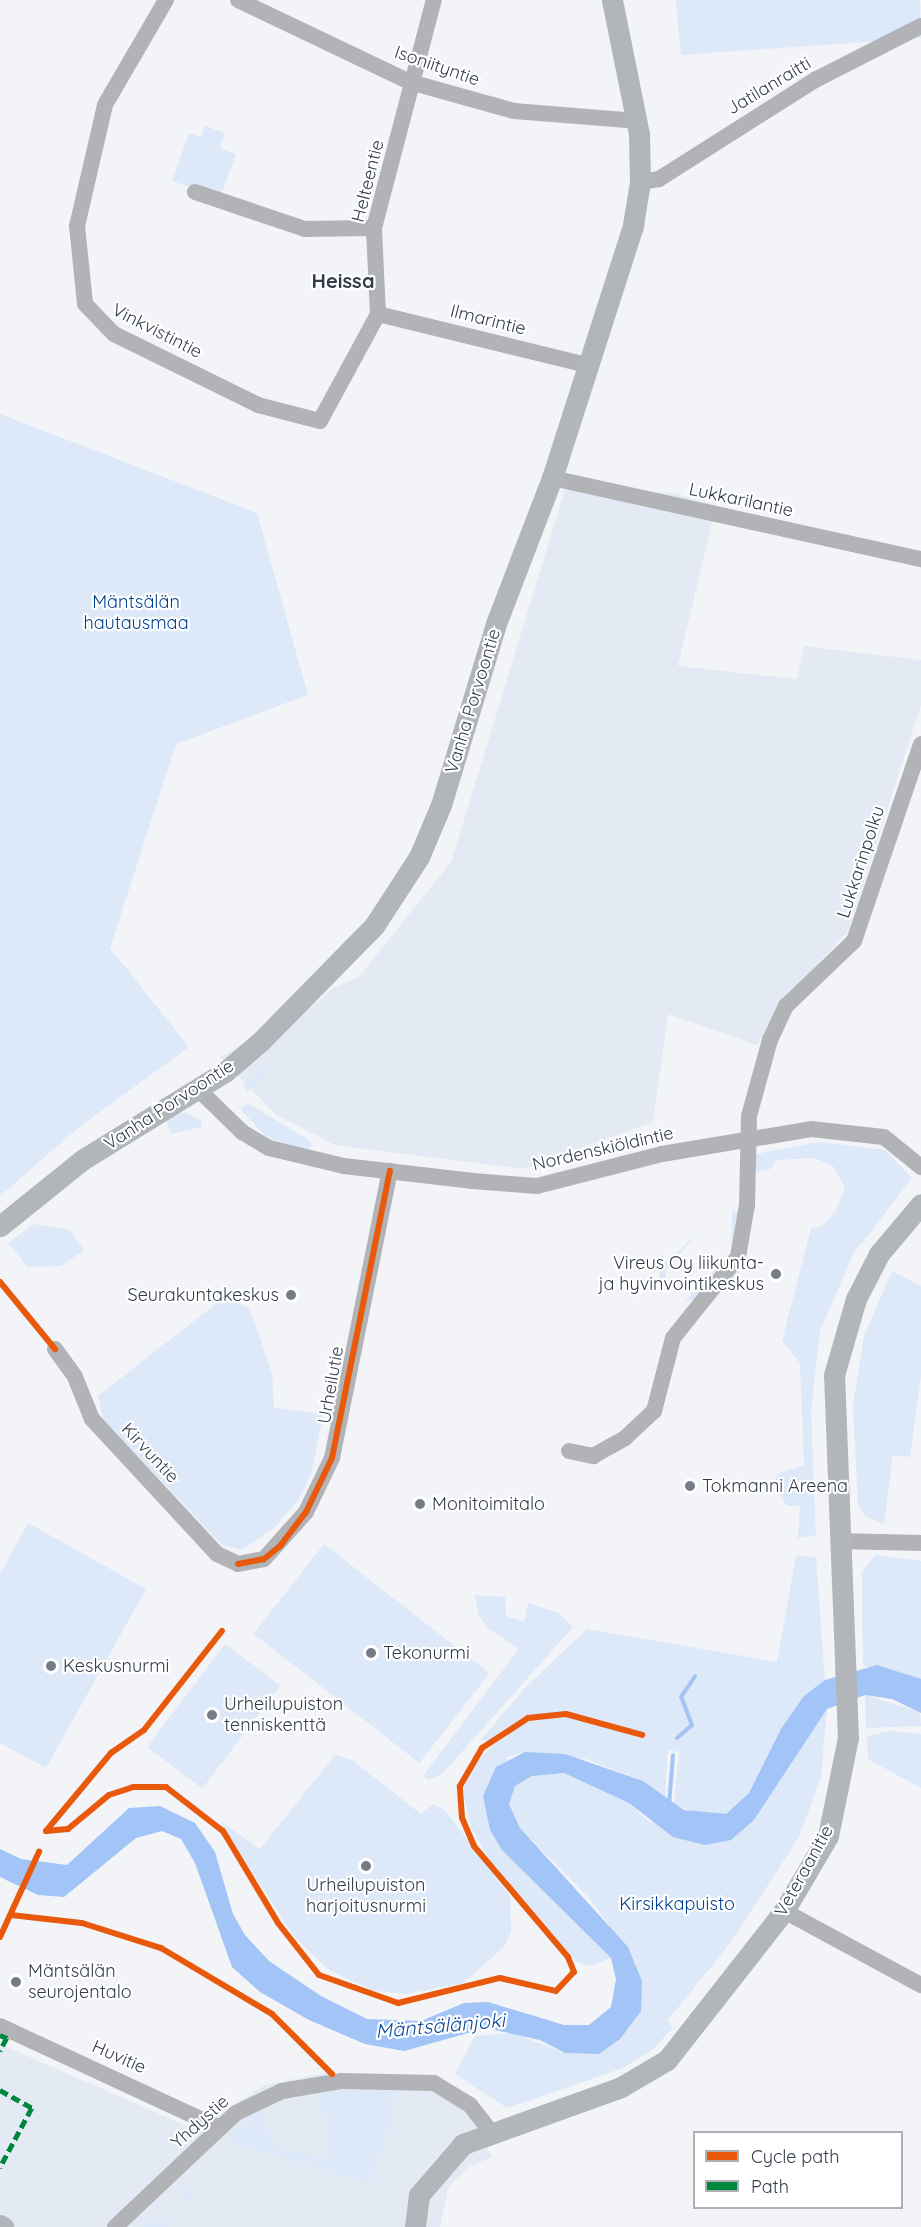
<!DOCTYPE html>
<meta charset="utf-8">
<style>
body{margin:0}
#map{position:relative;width:921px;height:2227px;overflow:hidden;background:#f2f4f7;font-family:Quicksand,sans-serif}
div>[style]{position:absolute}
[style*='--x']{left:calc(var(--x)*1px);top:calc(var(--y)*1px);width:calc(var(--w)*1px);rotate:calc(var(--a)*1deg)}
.built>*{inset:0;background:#e4eaf4}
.green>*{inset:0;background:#dde8f8;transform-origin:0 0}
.water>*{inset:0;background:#a2c4f6}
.stream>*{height:4px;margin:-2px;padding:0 2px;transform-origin:2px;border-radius:2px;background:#a2c4f6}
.minor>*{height:16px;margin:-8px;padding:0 8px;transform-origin:8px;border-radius:8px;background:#b1b3b7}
.major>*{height:21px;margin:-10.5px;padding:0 10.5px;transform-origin:10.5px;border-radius:10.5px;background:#b2b6bb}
.quiet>*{height:4.5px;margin-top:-2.25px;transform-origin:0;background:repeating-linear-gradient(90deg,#00873e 0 9px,transparent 0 13.5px)}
.cycleway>*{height:6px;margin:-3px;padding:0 3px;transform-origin:3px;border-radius:3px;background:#e8590c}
.dots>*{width:16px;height:16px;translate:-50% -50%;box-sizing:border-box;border:3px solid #fff;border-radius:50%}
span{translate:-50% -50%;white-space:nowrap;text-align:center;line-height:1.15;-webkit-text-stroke:4.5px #fff;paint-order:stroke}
.street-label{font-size:18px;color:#333c49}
.park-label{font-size:18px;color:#00418f}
.poi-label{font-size:18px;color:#333c49}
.right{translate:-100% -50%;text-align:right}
.left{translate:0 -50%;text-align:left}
.neighbourhood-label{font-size:20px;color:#333c49;font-weight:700}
.water-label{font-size:20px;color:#0b4a99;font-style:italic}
.legend{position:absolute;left:693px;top:2131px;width:210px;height:78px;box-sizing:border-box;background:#fff;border:2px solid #adb1b6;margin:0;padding:8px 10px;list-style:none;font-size:18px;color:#333c49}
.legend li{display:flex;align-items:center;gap:12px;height:30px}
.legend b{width:30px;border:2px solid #adb1b6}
</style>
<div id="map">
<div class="built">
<i style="clip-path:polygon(565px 490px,672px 493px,716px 505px,678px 666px,797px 679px,804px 646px,921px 660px,921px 705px,848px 931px,781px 1004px,757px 1045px,668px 1014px,653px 1122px,523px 1169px,335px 1145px,275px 1114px,220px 1057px,314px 1005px,334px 987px,358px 978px,451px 862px)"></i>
<i style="clip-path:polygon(0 2044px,196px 2130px,265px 2085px,324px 2073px,446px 2090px,471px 2114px,492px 2157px,470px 2166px,449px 2186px,440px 2227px,0 2227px)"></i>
</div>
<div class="green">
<i style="clip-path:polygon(676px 0,920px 0,921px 38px,681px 55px)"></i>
<i style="clip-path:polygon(205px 126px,225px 133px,220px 148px,236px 154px,220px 198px,172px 181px,189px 133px,201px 137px)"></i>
<i style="clip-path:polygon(0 414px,257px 513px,308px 695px,176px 744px,110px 948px,189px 1047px,79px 1127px,0 1196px)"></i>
<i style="clip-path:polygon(265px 1066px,274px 1066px,247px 1092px,243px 1085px)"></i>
<i style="clip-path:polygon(248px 1103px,310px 1141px,312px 1145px,308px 1149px,287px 1147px,266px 1136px,240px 1109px)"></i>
<i style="clip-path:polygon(176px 1113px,187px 1113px,202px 1121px,201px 1127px,171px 1134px,166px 1119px)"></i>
<i style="clip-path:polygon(819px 1142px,885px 1150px,912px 1178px,853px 1254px,820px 1331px,811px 1411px,816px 1535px,798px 1538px,800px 1506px,787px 1506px,774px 1485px,777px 1474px,804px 1465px,800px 1363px,782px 1341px,811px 1228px,821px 1227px,836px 1211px,845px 1188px,833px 1166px,815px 1158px,776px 1160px,770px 1169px,756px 1172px,756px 1154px)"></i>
<i style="clip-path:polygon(732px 1210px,740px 1213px,734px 1254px,696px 1300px,685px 1301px,731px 1253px)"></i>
<i style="clip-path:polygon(34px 1224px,69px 1230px,84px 1250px,61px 1266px,28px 1267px,8px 1243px)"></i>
<i style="clip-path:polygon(702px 1228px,665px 1271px,667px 1286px,659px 1276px,661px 1256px,668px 1263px)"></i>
<i style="clip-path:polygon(740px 1266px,738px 1284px,719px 1294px,717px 1292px)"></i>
<i style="clip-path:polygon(892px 1271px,921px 1286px,921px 1376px,910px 1457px,893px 1455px,884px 1524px,865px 1516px,858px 1504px,853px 1405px,864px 1336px)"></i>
<i style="clip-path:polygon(226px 1296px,250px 1309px,272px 1374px,274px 1408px,323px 1414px,312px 1471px,299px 1499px,275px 1527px,242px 1550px,222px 1545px,103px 1419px,98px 1396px)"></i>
<i style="clip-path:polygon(28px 1523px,146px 1589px,46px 1768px,0 1743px,0 1574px)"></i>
<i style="left:324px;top:1544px;width:210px;height:114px;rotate:38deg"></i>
<i style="clip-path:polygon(875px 1555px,921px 1561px,921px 1679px,863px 1666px,862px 1572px)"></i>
<i style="clip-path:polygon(796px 1556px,816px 1557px,825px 1680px,749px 1793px,726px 1814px,701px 1815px,674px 1804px,679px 1752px,668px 1750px,665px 1796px,643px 1781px,586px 1759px,525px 1752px,507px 1757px,502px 1850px,611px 1958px,589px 1966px,577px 1962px,490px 1860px,471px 1827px,463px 1791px,476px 1762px,496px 1743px,481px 1740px,524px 1689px,587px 1629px,777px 1662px)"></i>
<i style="clip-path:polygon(475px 1595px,505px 1597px,506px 1616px,524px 1622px,528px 1603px,559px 1613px,573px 1627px,443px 1773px,429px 1780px,423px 1776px,519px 1649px,488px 1628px,478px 1614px)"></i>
<i style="left:225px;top:1644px;width:69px;height:129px;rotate:37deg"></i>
<i style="clip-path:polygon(865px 1695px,920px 1712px,921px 1726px,866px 1728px)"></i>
<i style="clip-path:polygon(827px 1709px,821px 1777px,799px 1837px,731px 1942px,668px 2020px,672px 2029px,653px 2049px,623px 2068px,507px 2108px,455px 2074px,475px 2036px,512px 2033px,565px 2053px,599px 2054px,637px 1965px,591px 1900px,520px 1828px,509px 1804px,515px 1786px,532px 1776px,564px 1773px,629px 1803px,649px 1822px,754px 1820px)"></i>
<i style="clip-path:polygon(891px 1731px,921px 1734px,921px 1788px,868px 1759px,867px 1736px)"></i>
<i style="clip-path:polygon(335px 1755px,352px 1760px,421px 1814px,433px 1804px,445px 1810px,510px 1896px,511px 1931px,504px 1947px,463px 1983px,407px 1994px,374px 1991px,329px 1970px,295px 1938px,219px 1820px,260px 1849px)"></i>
<i style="clip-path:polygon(396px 2090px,393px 2119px,369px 2183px,237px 2144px,229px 2136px,259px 2111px,275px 2147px,326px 2158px,327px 2129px,317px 2091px)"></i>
<i style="clip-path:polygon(188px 2181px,192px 2198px,189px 2205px,184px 2196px)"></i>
<i style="clip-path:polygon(156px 2218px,163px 2221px,170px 2227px,143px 2227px)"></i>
</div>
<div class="water">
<i style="clip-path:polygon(877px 1665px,921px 1679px,921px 1713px,892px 1699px,865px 1695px,827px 1709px,754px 1820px,731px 1840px,705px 1845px,673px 1837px,629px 1803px,564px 1773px,532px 1776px,515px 1786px,509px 1804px,520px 1828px,628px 1947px,642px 1981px,641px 2011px,620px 2039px,599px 2054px,565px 2053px,540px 2040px,486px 2028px,404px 2051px,365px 2044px,309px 2020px,260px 1992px,232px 1967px,195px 1863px,181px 1839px,162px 1831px,136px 1838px,64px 1897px,38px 1895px,0 1877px,0 1849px,21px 1859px,67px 1865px,129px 1808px,160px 1806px,195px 1823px,215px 1852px,233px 1914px,245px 1935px,269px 1961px,321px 1996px,367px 2019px,421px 2021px,464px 2003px,488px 2002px,564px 2025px,589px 2025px,611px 2007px,616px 1979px,611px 1958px,502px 1850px,490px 1830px,483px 1796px,496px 1767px,525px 1752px,565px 1754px,643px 1781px,684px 1810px,726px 1814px,749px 1793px,781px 1729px,804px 1696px,825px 1680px)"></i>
</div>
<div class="stream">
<i style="--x:677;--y:1738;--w:20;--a:-41"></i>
<i style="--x:692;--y:1725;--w:30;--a:-111"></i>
<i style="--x:681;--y:1697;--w:25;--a:-56"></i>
<i style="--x:669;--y:1805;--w:50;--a:-85.4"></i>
</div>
<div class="minor">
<i style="--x:166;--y:0;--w:121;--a:120.2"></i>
<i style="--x:105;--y:105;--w:124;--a:103"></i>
<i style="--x:77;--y:226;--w:78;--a:84.1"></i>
<i style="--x:85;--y:304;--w:42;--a:46"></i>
<i style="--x:114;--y:334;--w:161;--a:26.2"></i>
<i style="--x:258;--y:405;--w:64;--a:14.5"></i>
<i style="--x:320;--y:421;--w:122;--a:-61.5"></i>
<i style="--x:378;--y:314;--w:86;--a:-92.7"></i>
<i style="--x:374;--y:228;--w:236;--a:-75.3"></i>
<i style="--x:238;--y:0;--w:191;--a:25.5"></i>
<i style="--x:410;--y:82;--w:108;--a:15.6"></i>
<i style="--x:514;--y:111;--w:123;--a:4.6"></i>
<i style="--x:640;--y:182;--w:19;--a:-9"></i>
<i style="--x:659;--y:179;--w:185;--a:-32.4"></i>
<i style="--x:815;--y:80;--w:119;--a:-27"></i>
<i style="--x:195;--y:192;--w:116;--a:18.6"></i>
<i style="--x:305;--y:229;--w:69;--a:-0.8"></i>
<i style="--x:378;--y:314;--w:216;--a:13.7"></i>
<i style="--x:552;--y:478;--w:378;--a:12.4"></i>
<i style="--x:198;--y:1089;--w:62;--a:44.3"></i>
<i style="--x:242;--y:1132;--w:31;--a:31"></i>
<i style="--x:269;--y:1148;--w:77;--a:13.5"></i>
<i style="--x:344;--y:1166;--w:130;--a:6.6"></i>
<i style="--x:473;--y:1181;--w:64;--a:4.5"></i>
<i style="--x:537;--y:1186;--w:129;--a:-14.4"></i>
<i style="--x:662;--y:1154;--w:151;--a:-9.5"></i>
<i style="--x:811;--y:1129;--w:73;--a:6.3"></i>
<i style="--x:884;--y:1137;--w:48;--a:39"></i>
<i style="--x:55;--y:1349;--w:34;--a:54"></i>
<i style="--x:75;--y:1377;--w:45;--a:68"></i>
<i style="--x:92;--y:1419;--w:184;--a:47.2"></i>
<i style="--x:217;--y:1554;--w:23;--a:25"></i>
<i style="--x:238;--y:1564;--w:26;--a:-11"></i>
<i style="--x:264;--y:1559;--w:63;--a:-48.2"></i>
<i style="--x:306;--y:1512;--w:60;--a:-64.3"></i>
<i style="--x:332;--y:1458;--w:293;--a:-78.6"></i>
<i style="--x:569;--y:1451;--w:25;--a:12"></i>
<i style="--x:593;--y:1456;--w:37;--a:-29"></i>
<i style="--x:625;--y:1438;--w:40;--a:-43"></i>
<i style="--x:654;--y:1411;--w:75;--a:-75.4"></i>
<i style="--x:673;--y:1338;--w:104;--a:-51.3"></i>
<i style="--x:738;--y:1257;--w:53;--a:-80.2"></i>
<i style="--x:747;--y:1205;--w:89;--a:-88.7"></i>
<i style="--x:749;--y:1116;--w:79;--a:-74.6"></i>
<i style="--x:770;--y:1040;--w:38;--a:-65"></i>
<i style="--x:786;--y:1006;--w:94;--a:-43.7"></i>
<i style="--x:854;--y:941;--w:208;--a:-71.2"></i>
<i style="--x:839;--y:1541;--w:82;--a:1.4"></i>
<i style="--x:784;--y:1911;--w:156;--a:28.4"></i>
<i style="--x:0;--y:2026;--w:240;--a:24.9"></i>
<i style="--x:115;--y:2227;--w:166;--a:-43.3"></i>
<i style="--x:236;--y:2113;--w:51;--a:-25.6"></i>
<i style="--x:282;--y:2091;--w:61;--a:-9.5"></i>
<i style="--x:342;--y:2081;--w:92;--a:1.2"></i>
<i style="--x:434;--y:2083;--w:42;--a:31.4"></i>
<i style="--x:470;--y:2105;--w:34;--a:52"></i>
</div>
<div class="major">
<i style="--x:0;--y:1226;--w:105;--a:-38.8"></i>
<i style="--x:82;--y:1160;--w:169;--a:-31.7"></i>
<i style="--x:226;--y:1071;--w:46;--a:-40.6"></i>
<i style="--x:261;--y:1041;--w:161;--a:-45.5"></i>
<i style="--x:374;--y:926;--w:82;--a:-56.9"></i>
<i style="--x:419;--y:857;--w:56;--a:-67.1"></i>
<i style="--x:441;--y:805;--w:192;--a:-73.1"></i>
<i style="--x:497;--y:621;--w:153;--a:-69"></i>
<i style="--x:552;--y:478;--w:266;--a:-72.2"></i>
<i style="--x:633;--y:225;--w:44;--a:-80.8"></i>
<i style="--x:640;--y:182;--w:48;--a:-91.2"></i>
<i style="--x:639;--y:134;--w:137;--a:-101.4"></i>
<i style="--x:0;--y:2225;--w:4;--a:34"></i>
<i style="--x:415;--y:2227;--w:32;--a:-83"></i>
<i style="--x:419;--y:2195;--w:67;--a:-49.2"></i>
<i style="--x:463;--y:2144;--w:168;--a:-19.8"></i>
<i style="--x:621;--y:2087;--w:53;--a:-30.4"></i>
<i style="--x:667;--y:2060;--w:189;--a:-51.9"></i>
<i style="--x:784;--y:1911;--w:87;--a:-59.6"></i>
<i style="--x:828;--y:1836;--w:100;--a:-78.5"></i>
<i style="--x:848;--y:1738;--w:363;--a:-92.2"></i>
<i style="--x:834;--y:1375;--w:79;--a:-73.9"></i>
<i style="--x:856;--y:1299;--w:51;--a:-62.9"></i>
<i style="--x:879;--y:1254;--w:65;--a:-50"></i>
</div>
<div class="quiet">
<i style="--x:0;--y:2035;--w:8;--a:23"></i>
<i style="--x:7;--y:2038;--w:15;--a:118"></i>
<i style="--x:0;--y:2090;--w:37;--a:29"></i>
<i style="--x:32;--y:2108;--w:68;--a:118.1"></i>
</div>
<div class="cycleway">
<i style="--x:0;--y:1282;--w:87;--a:50.6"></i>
<i style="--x:238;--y:1564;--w:26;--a:-11"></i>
<i style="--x:264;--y:1559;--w:21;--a:-39"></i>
<i style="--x:280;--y:1546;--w:43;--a:-52.6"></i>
<i style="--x:306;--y:1512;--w:60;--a:-64.3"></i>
<i style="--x:332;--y:1458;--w:293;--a:-78.6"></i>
<i style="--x:46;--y:1831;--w:22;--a:-5"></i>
<i style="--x:68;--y:1829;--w:53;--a:-39.7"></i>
<i style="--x:109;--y:1795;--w:26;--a:-18"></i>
<i style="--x:134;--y:1787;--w:32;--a:0"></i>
<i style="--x:166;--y:1787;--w:72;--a:37.7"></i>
<i style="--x:223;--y:1831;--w:107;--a:59.1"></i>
<i style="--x:278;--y:1923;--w:66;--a:51.7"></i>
<i style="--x:319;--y:1975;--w:84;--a:19.5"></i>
<i style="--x:398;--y:2003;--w:105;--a:-13.8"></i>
<i style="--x:500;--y:1978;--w:57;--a:13.1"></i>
<i style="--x:556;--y:1991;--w:26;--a:-47"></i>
<i style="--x:574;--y:1972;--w:16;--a:-112"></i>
<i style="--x:568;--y:1957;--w:145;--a:-130.3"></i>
<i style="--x:474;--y:1846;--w:30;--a:-113"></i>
<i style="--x:462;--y:1818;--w:32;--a:-94"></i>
<i style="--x:460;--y:1786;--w:44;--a:-59.9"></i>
<i style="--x:482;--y:1748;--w:55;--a:-33.1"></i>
<i style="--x:528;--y:1718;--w:38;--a:-6"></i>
<i style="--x:566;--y:1714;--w:79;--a:15.4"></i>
<i style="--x:46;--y:1831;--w:102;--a:-50.2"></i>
<i style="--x:111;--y:1753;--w:40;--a:-34.9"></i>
<i style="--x:144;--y:1730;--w:126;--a:-51.8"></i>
<i style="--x:11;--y:1915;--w:71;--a:6.4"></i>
<i style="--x:82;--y:1923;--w:83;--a:17.6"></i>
<i style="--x:161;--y:1948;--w:129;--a:30.7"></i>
<i style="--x:272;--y:2014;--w:85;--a:45"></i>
<i style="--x:0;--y:1937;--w:94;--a:-65.4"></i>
</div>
<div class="dots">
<i style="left:776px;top:1274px;background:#767c86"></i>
<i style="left:291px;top:1295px;background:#767c86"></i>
<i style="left:690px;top:1486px;background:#767c86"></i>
<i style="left:420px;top:1504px;background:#767c86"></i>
<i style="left:371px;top:1653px;background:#767c86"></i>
<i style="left:51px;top:1666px;background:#767c86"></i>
<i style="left:212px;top:1715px;background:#767c86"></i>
<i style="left:366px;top:1866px;background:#767c86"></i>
<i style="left:16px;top:1982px;background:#767c86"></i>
</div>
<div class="street-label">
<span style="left:437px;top:66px;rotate:19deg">Isoniityntie</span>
<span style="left:769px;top:86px;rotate:-31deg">Jatilanraitti</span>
<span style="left:368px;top:181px;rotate:-76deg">Helteentie</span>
<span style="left:488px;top:320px;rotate:14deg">Ilmarintie</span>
<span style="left:157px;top:331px;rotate:27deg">Vinkvistintie</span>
<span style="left:741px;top:500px;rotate:12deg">Lukkarilantie</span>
<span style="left:473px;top:701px;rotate:-73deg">Vanha Porvoontie</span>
<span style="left:861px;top:862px;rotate:-72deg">Lukkarinpolku</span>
<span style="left:169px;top:1105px;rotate:-33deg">Vanha Porvoontie</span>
<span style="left:603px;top:1149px;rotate:-13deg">Nordenskiöldintie</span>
<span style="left:331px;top:1385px;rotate:-80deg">Urheilutie</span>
<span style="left:150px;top:1453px;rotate:47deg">Kirvuntie</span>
<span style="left:804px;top:1871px;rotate:-61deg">Veteraanitie</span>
<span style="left:119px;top:2057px;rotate:24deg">Huvitie</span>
<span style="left:200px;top:2122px;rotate:-42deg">Yhdystie</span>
</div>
<div class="park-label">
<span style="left:136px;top:613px">Mäntsälän<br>hautausmaa</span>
<span style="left:677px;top:1904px">Kirsikkapuisto</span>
</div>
<div class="poi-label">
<span class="right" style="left:764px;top:1274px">Vireus Oy liikunta-<br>ja hyvinvointikeskus</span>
<span class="right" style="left:279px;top:1295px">Seurakuntakeskus</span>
<span class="left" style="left:702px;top:1486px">Tokmanni Areena</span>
<span class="left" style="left:432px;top:1504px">Monitoimitalo</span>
<span class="left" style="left:383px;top:1653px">Tekonurmi</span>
<span class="left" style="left:63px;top:1666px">Keskusnurmi</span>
<span class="left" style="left:224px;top:1715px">Urheilupuiston<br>tenniskenttä</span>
<span style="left:366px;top:1896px">Urheilupuiston<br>harjoitusnurmi</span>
<span class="left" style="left:28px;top:1982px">Mäntsälän<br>seurojentalo</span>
</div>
<div class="neighbourhood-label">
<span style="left:343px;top:280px">Heissa</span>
</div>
<div class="water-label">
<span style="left:440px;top:2025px;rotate:-5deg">Mäntsälänjoki</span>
</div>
<ul class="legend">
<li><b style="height:8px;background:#e8590c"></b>Cycle path</li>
<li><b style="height:8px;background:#00873e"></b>Path</li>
</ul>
</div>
